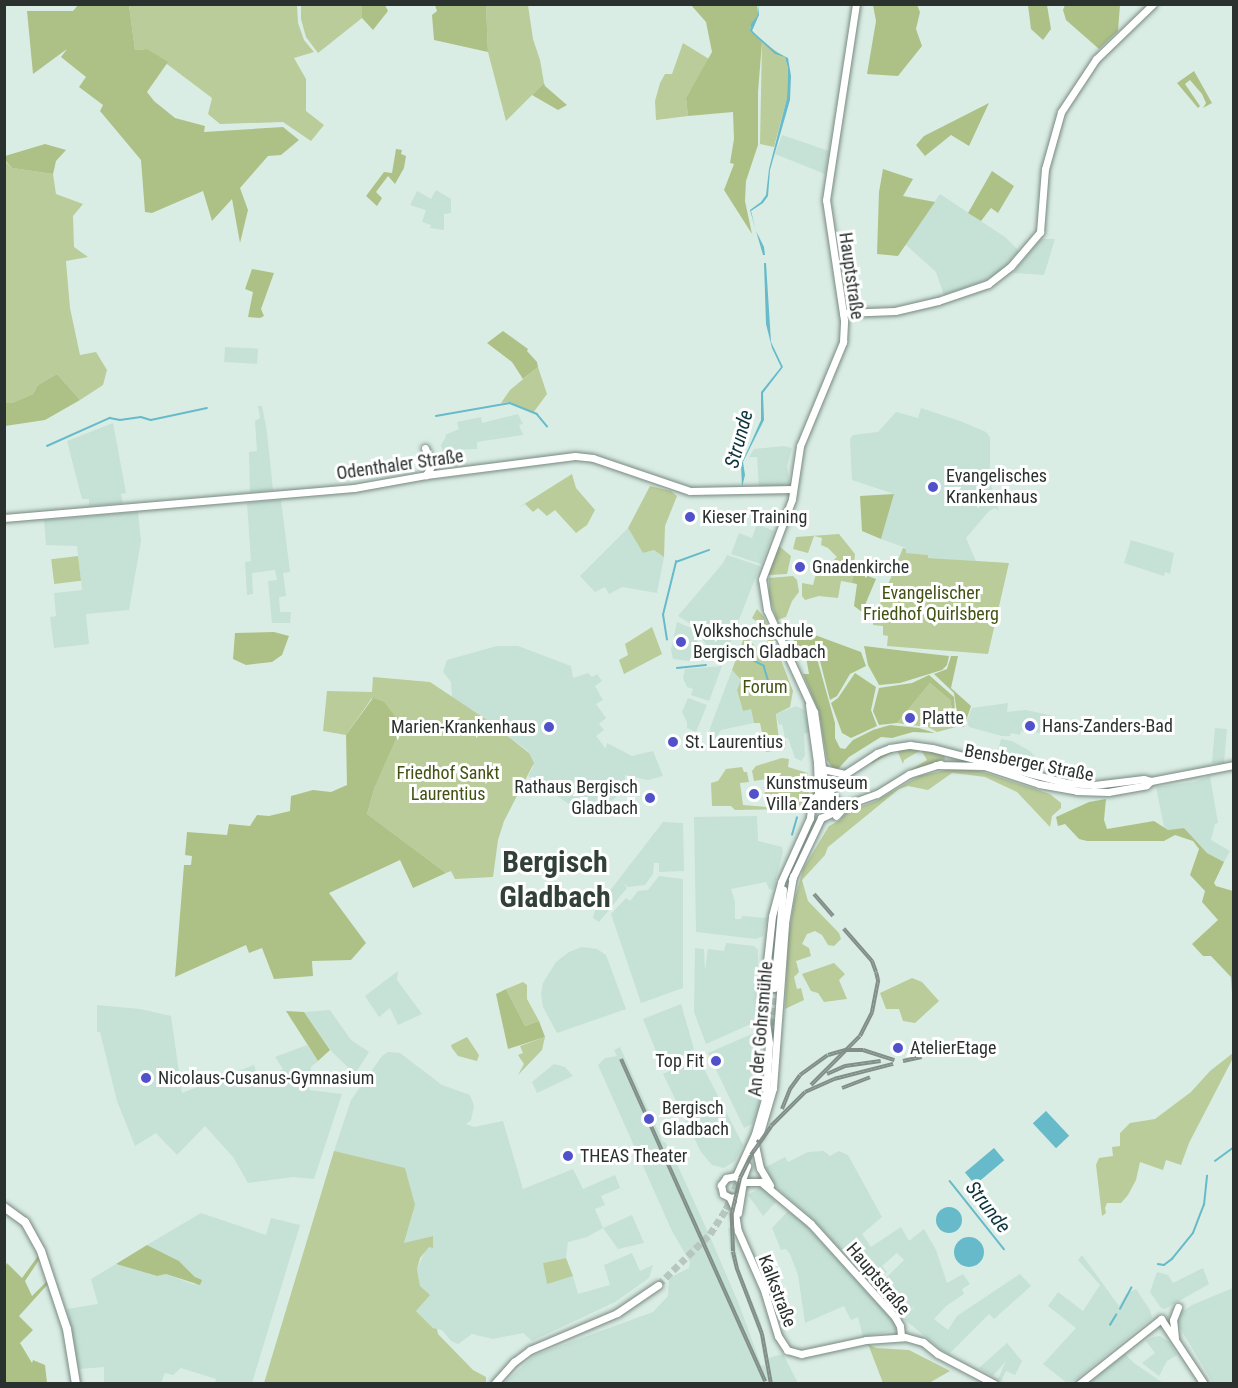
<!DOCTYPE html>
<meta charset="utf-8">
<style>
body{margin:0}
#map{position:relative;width:1238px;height:1388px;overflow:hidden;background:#daede4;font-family:"Roboto Condensed",sans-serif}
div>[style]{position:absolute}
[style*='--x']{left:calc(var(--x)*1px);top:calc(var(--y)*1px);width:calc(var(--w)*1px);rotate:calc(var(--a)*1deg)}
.built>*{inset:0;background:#c6e1d5;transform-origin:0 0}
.green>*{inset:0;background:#bacc99;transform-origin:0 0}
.forest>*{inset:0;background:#adc186}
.water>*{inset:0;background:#67bac9;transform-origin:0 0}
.round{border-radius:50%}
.stream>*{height:1.5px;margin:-0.75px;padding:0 0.75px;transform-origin:0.75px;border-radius:0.75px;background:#67bac9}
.secondary-tunnel>*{height:7px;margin-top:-3.5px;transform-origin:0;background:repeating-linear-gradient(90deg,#b7c7c0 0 7px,transparent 0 10.5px)}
.roads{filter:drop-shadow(0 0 2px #788981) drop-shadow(0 0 2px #788981)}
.secondary>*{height:7px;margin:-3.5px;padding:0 3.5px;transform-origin:3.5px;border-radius:3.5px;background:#fff}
.primary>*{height:8px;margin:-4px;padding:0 4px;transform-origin:4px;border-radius:4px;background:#fff}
.rail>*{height:4px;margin-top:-2px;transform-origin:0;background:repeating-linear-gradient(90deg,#fff 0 4.5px,#828f89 0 9px);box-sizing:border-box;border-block:2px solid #828f89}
.dots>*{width:16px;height:16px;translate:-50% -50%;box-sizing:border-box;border:3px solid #fff;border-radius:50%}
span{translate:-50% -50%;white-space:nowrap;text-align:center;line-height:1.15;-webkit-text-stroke:6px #fff;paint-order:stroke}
.street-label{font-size:18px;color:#2a312e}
.poi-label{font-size:18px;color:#2a312e}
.left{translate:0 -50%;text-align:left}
.right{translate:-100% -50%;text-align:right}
.park-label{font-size:18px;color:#415211}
.water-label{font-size:20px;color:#0c343b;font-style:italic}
.town-label{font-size:30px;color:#31413a;font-weight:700}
.frame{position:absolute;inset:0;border:6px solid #2a312e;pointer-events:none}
</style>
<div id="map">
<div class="built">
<i style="clip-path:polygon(782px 135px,829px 151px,825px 174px,775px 154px)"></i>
<i style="clip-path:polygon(436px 190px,451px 199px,451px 213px,444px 214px,444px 230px,430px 228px,431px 225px,422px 222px,426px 210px,410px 205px,417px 191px,431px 199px)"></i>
<i style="clip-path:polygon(940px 194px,1005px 237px,1019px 251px,1000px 271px,984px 281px,944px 295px,936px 272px,905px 244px)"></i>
<i style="clip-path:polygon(1041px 239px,1055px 239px,1044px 275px,1013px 273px)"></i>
<i style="left:225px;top:347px;width:33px;height:15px;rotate:3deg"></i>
<i style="clip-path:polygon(258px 406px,262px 406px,267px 432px,273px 490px,250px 492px,249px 452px,257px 451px,255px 421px,260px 418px)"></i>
<i style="clip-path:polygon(921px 408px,960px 421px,986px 432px,990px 437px,990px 481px,999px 511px,995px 508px,989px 511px,966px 538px,976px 561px,928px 558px,928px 555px,905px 553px,906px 548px,881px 539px,894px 494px,852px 480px,850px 439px,853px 435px,878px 432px,896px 412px,918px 418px)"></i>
<i style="clip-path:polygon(518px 414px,523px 424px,519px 425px,523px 435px,477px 442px,477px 449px,455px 450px,457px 467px,444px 464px,446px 461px,441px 445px,446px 437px,445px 435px,459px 429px,457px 422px,481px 417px,482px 423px)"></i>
<i style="clip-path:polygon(113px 423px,126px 493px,121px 494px,123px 503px,89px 506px,89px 499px,82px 499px,67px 441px)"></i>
<i style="clip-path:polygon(784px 446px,792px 448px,787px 466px,790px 486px,759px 488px,757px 457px,749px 457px,754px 449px)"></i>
<i style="clip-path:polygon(281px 500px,290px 572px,283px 573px,286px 596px,279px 597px,280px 612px,291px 612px,290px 623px,272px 623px,268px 581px,277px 580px,275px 570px,252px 573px,253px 594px,247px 595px,245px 562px,251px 561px,247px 503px)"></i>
<i style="clip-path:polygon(138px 512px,141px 541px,129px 610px,86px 614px,89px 644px,54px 648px,50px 617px,56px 616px,54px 593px,82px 590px,77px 546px,46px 545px,44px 520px)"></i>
<i style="clip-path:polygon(757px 524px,774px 531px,761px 564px,731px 554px,739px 533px,752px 538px)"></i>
<i style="clip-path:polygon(628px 528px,643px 553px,654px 550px,664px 557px,657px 593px,622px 587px,609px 594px,605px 587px,595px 592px,580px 576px)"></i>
<i style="clip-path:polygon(1131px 540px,1174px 553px,1170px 574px,1165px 572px,1164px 576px,1124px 563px)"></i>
<i style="clip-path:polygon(727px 555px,760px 566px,724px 658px,713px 654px,691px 624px,678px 616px,723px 563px)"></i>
<i style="clip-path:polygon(677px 622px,691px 628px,693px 636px,712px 658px,691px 657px,689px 661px,673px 659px,671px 650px)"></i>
<i style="clip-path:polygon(497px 646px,518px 646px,571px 666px,573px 678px,588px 673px,592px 677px,597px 674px,602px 681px,595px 686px,603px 700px,596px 704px,606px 718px,599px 724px,604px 730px,596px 736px,606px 749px,607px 743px,632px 756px,653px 751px,663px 776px,648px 780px,625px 775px,625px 794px,618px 795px,606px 806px,580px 808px,579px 811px,528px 776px,533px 767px,528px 751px,490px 722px,452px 697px,451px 682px,443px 672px,447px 660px)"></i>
<i style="clip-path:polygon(722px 666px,709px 701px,691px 695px,693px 689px,687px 687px,683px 678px,685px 669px)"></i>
<i style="clip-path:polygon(732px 670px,741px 680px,737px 690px,743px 710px,751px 709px,754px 723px,721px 730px,715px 740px,709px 740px,710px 728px)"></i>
<i style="clip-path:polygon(688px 698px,707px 705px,696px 732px,687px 728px,687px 722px,682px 712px)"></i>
<i style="clip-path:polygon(1008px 703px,1007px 712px,1026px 710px,1053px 716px,1050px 734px,1021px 731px,1020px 735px,1011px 733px,1010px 736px,1002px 736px,969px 727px,967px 720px,972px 708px)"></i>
<i style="clip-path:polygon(796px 706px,804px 710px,810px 732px,804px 734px,805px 756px,801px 761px,795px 758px,788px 738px,785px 738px,782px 724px,779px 725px,776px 714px)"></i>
<i style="left:1215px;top:728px;width:12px;height:35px;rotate:5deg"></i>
<i style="clip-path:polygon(1001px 739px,1012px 741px,1030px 751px,1035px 757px,1032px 767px,996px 758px)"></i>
<i style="clip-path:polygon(1210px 776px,1218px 823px,1215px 824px,1211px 840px,1230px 851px,1224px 862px,1207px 853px,1184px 828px,1168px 830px,1164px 827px,1156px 787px,1194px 782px)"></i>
<i style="clip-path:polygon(757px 816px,758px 841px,782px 847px,783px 852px,773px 890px,769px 889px,766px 882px,731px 889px,735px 902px,735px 919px,741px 919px,742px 916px,767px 918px,763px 936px,756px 939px,696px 932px,694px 817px)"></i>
<i style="clip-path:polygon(663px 822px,683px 823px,684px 871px,659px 872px,659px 863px,654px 863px,653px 874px,645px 885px,628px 887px,623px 883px,627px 888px,599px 922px,593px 918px,595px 910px)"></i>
<i style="clip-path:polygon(659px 876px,683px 879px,683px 988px,641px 1003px,611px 914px,626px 898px,630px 901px,638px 891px,648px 890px)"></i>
<i style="clip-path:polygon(726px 943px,754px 946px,758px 950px,757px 1018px,753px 1023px,706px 1044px,694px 1012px,695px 948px,704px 949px,705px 971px,708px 949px,724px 951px)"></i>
<i style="clip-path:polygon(582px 947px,597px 949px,606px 955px,626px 1009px,557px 1033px,543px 1007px,541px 994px,543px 983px,556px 962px,569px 952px)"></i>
<i style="clip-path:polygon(398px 971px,397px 980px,422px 1014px,398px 1025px,390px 1008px,379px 1017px,365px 996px)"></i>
<i style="clip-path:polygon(681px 1004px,694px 1049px,662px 1066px,643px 1019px)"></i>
<i style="clip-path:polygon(97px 1005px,140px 1009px,171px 1016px,182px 1093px,254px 1065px,259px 1082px,283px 1069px,275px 1057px,307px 1045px,318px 1061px,311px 1067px,309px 1090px,342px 1094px,314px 1179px,293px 1177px,248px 1183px,233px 1157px,205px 1126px,177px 1155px,156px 1133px,135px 1146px,117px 1101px,100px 1032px,97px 1032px)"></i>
<i style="clip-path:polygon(330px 1010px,351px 1040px,369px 1052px,355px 1074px,332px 1052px,304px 1012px)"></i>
<i style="clip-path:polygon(754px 1033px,760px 1035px,764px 1042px,761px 1098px,753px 1123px,744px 1128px,708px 1053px)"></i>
<i style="clip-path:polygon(620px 1047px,663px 1142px,665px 1142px,672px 1153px,711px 1239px,740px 1307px,761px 1365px,765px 1366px,759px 1330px,730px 1255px,728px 1227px,733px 1230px,739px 1269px,761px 1323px,768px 1358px,783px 1354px,798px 1383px,504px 1383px,535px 1355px,653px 1312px,668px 1296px,669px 1278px,689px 1268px,690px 1262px,672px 1231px,598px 1065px,605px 1058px,617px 1056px,614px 1050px)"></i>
<i style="clip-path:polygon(388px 1052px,400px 1053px,442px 1085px,470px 1095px,474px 1106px,471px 1120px,466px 1124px,474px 1127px,503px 1121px,523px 1189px,573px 1169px,583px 1189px,615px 1175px,620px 1188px,601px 1196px,605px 1205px,595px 1209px,603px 1228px,632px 1215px,644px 1243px,618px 1249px,603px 1228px,587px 1237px,568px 1242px,566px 1258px,543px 1263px,547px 1283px,573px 1276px,578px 1294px,610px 1285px,604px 1265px,632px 1253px,640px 1271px,653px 1265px,649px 1278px,615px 1302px,532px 1341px,523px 1333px,493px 1339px,472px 1334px,458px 1344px,451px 1341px,442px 1330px,433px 1328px,416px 1311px,420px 1286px,417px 1269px,432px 1236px,404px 1244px,415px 1205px,334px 1151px,351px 1100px,382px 1056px)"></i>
<i style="clip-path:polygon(698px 1057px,743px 1145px,735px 1161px,724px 1168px,712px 1165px,701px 1152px,663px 1074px)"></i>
<i style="clip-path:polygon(554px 1064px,565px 1067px,573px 1076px,537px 1093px,532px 1082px)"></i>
<i style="clip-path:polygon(824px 1151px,830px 1156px,839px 1151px,848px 1155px,882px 1217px,862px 1234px,871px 1247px,901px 1227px,909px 1241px,924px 1229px,936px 1250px,947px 1283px,963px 1274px,970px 1284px,962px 1289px,964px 1294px,946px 1306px,934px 1319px,948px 1330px,957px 1316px,1020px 1274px,1031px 1286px,994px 1319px,989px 1314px,949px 1354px,943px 1351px,904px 1319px,917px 1303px,902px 1318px,876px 1288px,904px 1260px,897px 1253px,882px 1266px,887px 1272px,872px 1285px,812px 1218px,777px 1188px,764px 1168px,785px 1157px,788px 1162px,808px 1152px)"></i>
<i style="clip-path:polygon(761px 1187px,776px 1202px,763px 1216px,748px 1195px)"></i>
<i style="clip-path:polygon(788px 1211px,804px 1223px,880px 1307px,896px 1324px,896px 1330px,863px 1337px,858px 1317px,851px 1320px,844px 1306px,805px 1323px,798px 1275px,790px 1254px,786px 1249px,781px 1250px,772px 1228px)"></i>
<i style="clip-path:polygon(201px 1213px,266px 1235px,271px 1218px,300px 1225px,252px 1383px,215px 1383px,216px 1379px,181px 1368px,173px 1375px,165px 1373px,161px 1383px,104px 1383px,104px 1367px,79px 1369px,67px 1309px,98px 1304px,91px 1279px,116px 1264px,156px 1276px,166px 1274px,195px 1285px,195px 1277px,179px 1261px,147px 1245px)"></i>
<i style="clip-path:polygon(1082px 1255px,1119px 1306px,1126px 1294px,1136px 1289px,1150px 1310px,1152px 1318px,1071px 1383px,1067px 1383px,1043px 1364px,1076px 1328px,1048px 1306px,1058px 1292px,1083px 1311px,1100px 1285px,1078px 1260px)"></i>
<i style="clip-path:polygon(1203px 1268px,1209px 1284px,1165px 1309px,1161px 1308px,1150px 1292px,1157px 1272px,1168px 1275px,1173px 1283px)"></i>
<i style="clip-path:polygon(1233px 1288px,1233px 1383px,1213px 1383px,1176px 1321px,1180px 1313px,1192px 1305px)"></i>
<i style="clip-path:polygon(1160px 1336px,1169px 1342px,1177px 1355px,1167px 1361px,1159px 1376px,1142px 1363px,1155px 1353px,1146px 1341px,1153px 1337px)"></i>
<i style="clip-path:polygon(1007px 1343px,1022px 1361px,1015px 1375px,1006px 1371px,1001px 1381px,998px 1379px,1006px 1361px,993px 1376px,979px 1368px)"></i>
<i style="clip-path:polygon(1125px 1354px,1134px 1363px,1163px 1383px,1088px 1384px)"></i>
</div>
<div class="green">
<i style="clip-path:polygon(129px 5px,297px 5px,298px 23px,304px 40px,314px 52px,294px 58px,306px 79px,306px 111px,324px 125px,311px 141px,283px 122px,220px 124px,208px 114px,212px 98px,147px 49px,135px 50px)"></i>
<i style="clip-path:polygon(301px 5px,362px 5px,362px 18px,318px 53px,306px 37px,301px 19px)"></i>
<i style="clip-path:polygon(486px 5px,528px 5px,533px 39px,540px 60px,544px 83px,506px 121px,488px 52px)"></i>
<i style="clip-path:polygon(762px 42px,785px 57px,788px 68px,787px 98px,774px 147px,760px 144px)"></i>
<i style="clip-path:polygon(683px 43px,709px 59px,686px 98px,688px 116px,656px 120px,655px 101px,660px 83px,665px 74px,672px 74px)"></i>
<i style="clip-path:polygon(4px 160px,12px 168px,53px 174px,56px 194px,83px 204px,73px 216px,74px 247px,88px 257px,66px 261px,70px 308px,80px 355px,96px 352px,107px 370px,103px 385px,80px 400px,57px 374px,38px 385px,33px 394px,12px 403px,5px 403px)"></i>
<i style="clip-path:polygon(538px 367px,547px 394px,533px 413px,510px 402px,501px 403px,510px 390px)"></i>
<i style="clip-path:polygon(572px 474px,576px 488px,595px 510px,587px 525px,580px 530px,576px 533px,555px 510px,547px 516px,538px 508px,533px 512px,525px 504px,518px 508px)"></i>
<i style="clip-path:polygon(650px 486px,671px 491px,677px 496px,665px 526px,664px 557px,654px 550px,643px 553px,628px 528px)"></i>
<i style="clip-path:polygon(839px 534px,855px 554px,852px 583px,841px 581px,838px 598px,819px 596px,805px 600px,802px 596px,802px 583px,813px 585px,819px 563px,830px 563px,837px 557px,828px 548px,821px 545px,822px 538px,814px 536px,808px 553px,793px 549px,796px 537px)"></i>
<i style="clip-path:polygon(779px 546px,791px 556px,787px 574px,768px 575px)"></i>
<i style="clip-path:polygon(903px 548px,906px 549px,906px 553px,928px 555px,928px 558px,1009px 563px,988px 654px,887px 646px,888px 636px,883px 635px,883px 626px,873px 625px,873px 621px)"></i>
<i style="left:78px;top:556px;width:25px;height:27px;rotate:83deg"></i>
<i style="clip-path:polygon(793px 576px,797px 580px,799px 592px,792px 601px,786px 617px,777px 620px,769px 596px,769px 578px)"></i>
<i style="clip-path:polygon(757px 609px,764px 617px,793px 691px,790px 707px,776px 714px,779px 740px,786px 741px,785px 749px,766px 752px,760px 723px,754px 723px,751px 709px,743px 711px,737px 690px,741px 680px,732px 670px,745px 635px,757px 649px,764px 648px,768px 640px,764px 634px,766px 629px,752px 618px)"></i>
<i style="clip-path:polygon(652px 627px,662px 654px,624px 674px,619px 660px,628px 655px,625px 644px)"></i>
<i style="clip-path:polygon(373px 677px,430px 682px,490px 722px,529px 753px,534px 763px,504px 821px,498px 840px,493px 877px,455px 879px,451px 871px,446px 873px,367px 814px,375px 786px,372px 698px,346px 735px,323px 731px,327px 691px,372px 692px)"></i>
<i style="clip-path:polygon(930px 683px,950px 700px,956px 727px,937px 732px,928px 727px,897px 723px)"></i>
<i style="clip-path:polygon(914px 747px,944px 754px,945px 759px,879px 789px,927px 760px,921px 750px,904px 760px,903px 764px,897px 750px,871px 764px,872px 761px,893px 749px)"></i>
<i style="clip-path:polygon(782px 758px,789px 759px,788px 767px,808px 773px,809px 793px,804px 805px,789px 809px,735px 810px,731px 806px,712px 806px,711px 783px,718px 781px,726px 769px,742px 767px,744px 772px,747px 772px,749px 782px,740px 783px,743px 805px,766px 807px,764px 787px,768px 786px,767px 779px,754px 781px,752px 771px,756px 766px)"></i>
<i style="clip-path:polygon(955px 768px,980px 771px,1050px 794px,1061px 803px,1061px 808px,1052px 816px,1050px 827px,1017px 792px,985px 777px,970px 775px,952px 773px,928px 790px,908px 786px,899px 789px,828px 847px,825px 855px,802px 880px,808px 901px,839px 933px,841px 939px,834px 946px,828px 945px,822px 935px,815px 931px,807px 934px,802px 944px,809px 948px,811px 956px,796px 961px,799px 972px,794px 977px,797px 989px,801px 988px,804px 1000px,785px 1009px,788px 940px,794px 902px,803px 869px,829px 826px,840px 820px,847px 812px,876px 801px,919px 776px)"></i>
<i style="clip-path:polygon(834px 963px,845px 974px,839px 980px,847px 999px,824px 1002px,818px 993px,811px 991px,802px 974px)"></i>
<i style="clip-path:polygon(912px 978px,922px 982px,939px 1001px,915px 1023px,903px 1021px,899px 1009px,886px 1009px,880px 993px)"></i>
<i style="clip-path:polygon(523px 982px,527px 985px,527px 999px,539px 1021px,525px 1026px,506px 989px)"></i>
<i style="clip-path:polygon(467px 1037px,479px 1055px,477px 1061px,458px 1056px,452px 1048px,451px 1045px)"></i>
<i style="clip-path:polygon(545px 1037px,542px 1050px,518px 1075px,524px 1064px,518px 1055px,523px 1053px,520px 1046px)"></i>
<i style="clip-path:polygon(1233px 1053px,1233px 1058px,1189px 1143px,1181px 1165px,1166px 1160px,1163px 1170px,1140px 1162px,1136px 1180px,1128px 1195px,1121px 1203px,1107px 1203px,1105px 1208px,1106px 1213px,1102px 1216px,1096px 1165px,1099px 1158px,1113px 1156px,1112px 1147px,1120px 1146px,1120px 1133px,1130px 1123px,1155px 1119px,1191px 1092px,1210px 1071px)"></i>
<i style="clip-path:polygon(334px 1151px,405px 1168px,415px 1205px,404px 1243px,433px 1236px,433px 1248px,429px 1247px,420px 1258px,417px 1269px,420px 1286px,430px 1295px,416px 1311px,433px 1328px,437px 1329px,438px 1334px,473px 1370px,486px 1377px,486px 1383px,264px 1383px)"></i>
<i style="clip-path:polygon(566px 1258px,573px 1276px,547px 1284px,543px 1263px)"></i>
<i style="clip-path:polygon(868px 1344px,876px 1348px,909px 1350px,950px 1371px,929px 1383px,883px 1383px)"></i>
</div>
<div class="forest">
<i style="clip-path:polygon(78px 5px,129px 5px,135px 50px,147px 49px,168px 62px,147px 92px,154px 101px,175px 118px,205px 126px,204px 132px,283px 127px,299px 140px,281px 155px,268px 156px,240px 188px,248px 210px,240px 243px,232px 199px,212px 221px,203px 191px,152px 213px,145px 212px,141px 160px,100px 111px,103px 105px,79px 87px,86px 77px,61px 57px,67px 49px,33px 74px,27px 11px,73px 11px)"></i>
<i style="clip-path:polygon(362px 5px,385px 5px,388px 11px,373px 30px,362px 18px)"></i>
<i style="clip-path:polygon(435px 5px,486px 5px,488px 52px,434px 40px,432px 15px,437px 11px)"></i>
<i style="clip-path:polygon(691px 5px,757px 5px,757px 16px,750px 28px,762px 42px,758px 92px,758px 145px,746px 181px,745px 201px,752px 234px,724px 190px,734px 164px,730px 163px,734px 139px,733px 112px,688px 116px,686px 98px,712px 52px,706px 22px)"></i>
<i style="clip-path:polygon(873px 5px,917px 5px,920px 12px,916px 29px,922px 46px,898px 76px,867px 74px,876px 21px)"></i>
<i style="clip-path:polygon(1028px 5px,1047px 5px,1051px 29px,1043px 40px,1031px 29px)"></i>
<i style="clip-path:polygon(1065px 5px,1120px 5px,1118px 31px,1099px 49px,1066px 20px,1063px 10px)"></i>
<i style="clip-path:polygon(1194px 71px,1212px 103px,1203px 108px,1206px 103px,1202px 94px,1190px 80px,1185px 84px,1200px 106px,1198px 108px,1177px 83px)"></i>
<i style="clip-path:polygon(544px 83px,545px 86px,567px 105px,558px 110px,532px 95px)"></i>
<i style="clip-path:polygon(989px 103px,969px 146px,951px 135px,925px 156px,916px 145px,924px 136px)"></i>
<i style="clip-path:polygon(45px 144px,66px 150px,56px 161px,53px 174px,12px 168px,5px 160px,5px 156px)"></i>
<i style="clip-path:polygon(396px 149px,402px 150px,401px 154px,406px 156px,404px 168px,395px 184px,388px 176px,376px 192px,382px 198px,377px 206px,366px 196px,384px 172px,392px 173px)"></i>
<i style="clip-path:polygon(883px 169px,913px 179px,903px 196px,935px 202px,898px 256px,877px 254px,879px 192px)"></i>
<i style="clip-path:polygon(992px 171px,1014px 186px,998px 213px,991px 208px,981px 221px,968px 213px)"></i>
<i style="clip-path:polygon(252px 269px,274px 273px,261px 309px,264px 316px,260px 318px,248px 317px,253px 292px,245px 289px)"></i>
<i style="clip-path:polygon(503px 331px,528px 349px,527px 351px,537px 362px,538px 367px,523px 379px,512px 362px,487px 343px)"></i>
<i style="clip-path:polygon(57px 374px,80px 400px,45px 420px,5px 426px,5px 403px,12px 403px,33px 394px,38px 385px)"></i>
<i style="clip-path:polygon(894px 494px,881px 539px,862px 531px,860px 496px)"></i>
<i style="clip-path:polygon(854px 563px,871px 568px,868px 576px,876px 579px,862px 612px,854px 606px,857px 584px,852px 583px)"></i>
<i style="clip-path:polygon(796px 628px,861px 652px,866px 666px,850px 674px,837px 696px,830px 700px,820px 661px,814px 655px,818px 662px,835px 723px,835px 738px,840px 748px,845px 749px,853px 740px,873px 730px,890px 725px,919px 728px,935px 733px,913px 732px,892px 738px,881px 737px,849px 757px,838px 769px,832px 767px,827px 760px,819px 712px,803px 674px,809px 674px,806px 657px,800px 657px,793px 641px,797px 638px,794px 630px)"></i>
<i style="clip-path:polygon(274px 632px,289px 636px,282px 655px,272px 662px,246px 665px,233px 659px,235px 633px)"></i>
<i style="clip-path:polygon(864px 646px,922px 653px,949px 656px,947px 665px,942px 670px,900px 683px,879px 685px,868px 665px)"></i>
<i style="clip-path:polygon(951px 656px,958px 656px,951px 688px,971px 706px,964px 727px,959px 727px,954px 693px,934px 674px,947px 669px)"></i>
<i style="clip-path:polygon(855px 673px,876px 687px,871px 710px,877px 726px,851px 738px,842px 733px,831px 703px,838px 698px)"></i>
<i style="clip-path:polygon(929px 675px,954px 697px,956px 727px,950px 700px,930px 683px,897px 723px,879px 725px,873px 711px,879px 688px,912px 683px)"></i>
<i style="clip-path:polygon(373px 698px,384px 702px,402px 725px,375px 786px,367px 814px,446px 873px,413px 888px,400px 860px,329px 893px,366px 943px,351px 960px,312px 961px,313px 976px,274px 979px,262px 948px,249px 953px,246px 945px,175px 977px,184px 865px,191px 865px,192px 856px,185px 855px,187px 832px,227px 835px,229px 824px,250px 826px,257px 815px,269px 816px,290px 811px,291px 796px,313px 790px,331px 792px,347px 785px,346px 735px)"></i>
<i style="clip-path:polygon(1106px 799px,1104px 820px,1107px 829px,1154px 821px,1168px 830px,1184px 828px,1207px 853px,1224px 862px,1214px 883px,1216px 886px,1233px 891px,1233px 1009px,1231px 977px,1211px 956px,1203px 956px,1192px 944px,1218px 920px,1202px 902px,1205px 891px,1190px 875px,1199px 849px,1193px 841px,1175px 835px,1164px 841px,1087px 841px,1079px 839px,1065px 824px,1058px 826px,1056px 817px,1089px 802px)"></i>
<i style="clip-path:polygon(506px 989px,525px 1026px,539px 1021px,545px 1037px,508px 1049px,496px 994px)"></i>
<i style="clip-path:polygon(286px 1011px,304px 1012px,330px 1050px,318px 1061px)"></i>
<i style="clip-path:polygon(147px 1245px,179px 1261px,195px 1277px,202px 1280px,200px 1285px,166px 1274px,157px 1276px,116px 1264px)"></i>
<i style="clip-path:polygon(38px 1256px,39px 1260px,25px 1281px,32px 1296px,47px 1281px,48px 1284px,19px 1316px,33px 1330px,20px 1343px,32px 1363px,33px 1360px,45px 1365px,47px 1383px,5px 1383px,5px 1268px,7px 1263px,22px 1278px)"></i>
</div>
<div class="water">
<i style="clip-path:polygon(758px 4px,759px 15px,752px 31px,776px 52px,788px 58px,791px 76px,790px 100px,770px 170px,768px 196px,763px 203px,751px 211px,756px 231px,764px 247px,765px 255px,763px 255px,750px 210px,761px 202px,766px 195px,769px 169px,787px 98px,788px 68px,785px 57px,775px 54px,750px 31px,751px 24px,757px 16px)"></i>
<i style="clip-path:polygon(764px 263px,766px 263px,771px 342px,783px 367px,763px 393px,764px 420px,743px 462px,745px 475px,742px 487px,741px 465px,761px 420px,761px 392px,781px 367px,772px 348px,766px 324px)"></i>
<i style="left:1046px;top:1111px;width:34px;height:18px;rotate:47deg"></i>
<i style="left:994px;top:1148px;width:16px;height:38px;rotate:50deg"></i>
<i class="round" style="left:936px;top:1207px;width:26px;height:26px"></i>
<i class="round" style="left:954px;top:1237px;width:30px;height:30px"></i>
</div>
<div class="stream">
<i style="--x:436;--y:416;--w:75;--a:-10"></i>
<i style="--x:510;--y:403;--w:29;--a:22"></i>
<i style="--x:537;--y:414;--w:16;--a:50"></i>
<i style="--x:47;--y:446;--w:69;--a:-24"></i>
<i style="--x:110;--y:418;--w:10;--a:11"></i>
<i style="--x:120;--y:420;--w:21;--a:-8"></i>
<i style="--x:141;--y:417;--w:10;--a:17"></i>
<i style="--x:151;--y:420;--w:57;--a:-12.1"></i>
<i style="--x:667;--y:640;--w:25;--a:-99"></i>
<i style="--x:663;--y:615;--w:55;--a:-76.2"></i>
<i style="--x:676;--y:562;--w:35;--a:-20"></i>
<i style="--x:739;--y:653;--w:28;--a:27"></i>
<i style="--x:764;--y:666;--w:17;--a:73"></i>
<i style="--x:677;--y:668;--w:29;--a:-6"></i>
<i style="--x:792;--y:835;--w:18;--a:-74"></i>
<i style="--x:1215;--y:1161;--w:24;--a:-36"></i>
<i style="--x:950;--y:1181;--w:87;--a:51.5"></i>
<i style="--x:1158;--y:1264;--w:6;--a:9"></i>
<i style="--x:1164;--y:1265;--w:10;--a:-37"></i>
<i style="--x:1172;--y:1259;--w:33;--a:-51"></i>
<i style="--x:1193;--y:1233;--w:30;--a:-69"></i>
<i style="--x:1204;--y:1205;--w:29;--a:-84"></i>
<i style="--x:1120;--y:1309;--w:24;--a:-62"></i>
<i style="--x:1110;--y:1325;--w:12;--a:-59"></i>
</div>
<div class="secondary-tunnel">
<i style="--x:771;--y:1046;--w:58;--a:-87"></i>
<i style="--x:658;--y:1285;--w:73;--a:-44.4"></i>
<i style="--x:710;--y:1234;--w:30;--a:-57"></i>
<i style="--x:726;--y:1209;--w:64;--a:-67"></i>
</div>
<div class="roads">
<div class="secondary">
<i style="--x:843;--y:313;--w:52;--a:-2.2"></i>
<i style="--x:895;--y:311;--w:44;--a:-13.1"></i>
<i style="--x:938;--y:301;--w:53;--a:-18.8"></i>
<i style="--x:988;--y:284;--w:29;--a:-38"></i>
<i style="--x:1011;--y:266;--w:45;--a:-49.5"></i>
<i style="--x:1040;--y:232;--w:63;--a:-85.5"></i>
<i style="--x:1045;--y:169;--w:59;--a:-74.3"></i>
<i style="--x:1061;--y:112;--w:64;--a:-56.6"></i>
<i style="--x:1096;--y:59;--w:79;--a:-44"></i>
<i style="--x:425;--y:448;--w:18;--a:68"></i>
<i style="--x:432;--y:465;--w:12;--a:121"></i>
<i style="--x:4;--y:518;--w:351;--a:-4.9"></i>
<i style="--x:354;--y:488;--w:73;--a:-10.2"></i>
<i style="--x:426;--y:475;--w:150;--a:-7.3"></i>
<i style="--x:575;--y:456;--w:18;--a:6"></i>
<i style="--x:593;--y:458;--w:102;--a:18.8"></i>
<i style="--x:690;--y:491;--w:103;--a:-1.1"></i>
<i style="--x:809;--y:705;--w:58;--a:82"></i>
<i style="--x:817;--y:762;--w:35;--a:88"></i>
<i style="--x:936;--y:765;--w:48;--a:1.2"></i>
<i style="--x:984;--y:766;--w:58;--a:18.1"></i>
<i style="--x:1039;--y:784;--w:39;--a:10"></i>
<i style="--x:1077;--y:791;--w:31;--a:2"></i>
<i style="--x:1108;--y:792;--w:39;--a:-10"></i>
<i style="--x:1146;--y:785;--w:6;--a:-39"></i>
<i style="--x:823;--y:769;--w:23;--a:13"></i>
<i style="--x:845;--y:774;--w:38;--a:-33"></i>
<i style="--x:877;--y:753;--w:14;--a:-21"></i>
<i style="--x:890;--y:748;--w:20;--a:-9"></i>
<i style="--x:910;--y:745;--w:22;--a:8"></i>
<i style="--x:932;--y:748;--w:139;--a:14.5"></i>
<i style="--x:1067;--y:783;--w:27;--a:4"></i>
<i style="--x:1094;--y:785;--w:50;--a:-6.8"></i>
<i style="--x:1144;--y:779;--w:7;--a:16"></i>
<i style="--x:1151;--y:781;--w:85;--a:-10.9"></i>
<i style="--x:836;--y:816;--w:15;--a:-48"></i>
<i style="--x:846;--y:805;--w:33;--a:-20"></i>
<i style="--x:877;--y:794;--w:38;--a:-32"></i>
<i style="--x:909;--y:774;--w:33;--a:-18"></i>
<i style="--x:821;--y:818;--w:17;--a:-25"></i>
<i style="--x:836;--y:811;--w:10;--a:-84"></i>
<i style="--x:837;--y:801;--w:18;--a:-131"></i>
<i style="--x:825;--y:787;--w:76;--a:-98.3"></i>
<i style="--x:814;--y:712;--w:112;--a:-114.7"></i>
<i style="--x:767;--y:610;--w:31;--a:-99"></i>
<i style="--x:762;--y:579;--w:85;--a:-69.4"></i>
<i style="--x:792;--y:499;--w:54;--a:-81.4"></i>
<i style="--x:800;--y:446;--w:113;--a:-67.5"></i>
<i style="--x:843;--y:342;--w:22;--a:-87"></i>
<i style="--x:844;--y:320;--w:121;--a:-98.5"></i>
<i style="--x:826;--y:200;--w:198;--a:-81.3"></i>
<i style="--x:792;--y:879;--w:68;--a:-64.6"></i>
<i style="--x:774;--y:988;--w:99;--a:-84.8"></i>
<i style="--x:759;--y:1136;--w:50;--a:-73.7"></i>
<i style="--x:773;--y:1088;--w:165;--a:-85.8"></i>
<i style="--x:785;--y:923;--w:48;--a:-80.3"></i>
<i style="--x:755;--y:1145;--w:24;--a:78"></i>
<i style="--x:760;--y:1168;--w:20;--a:60"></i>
<i style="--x:736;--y:1176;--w:46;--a:-65.7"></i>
<i style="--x:755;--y:1134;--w:40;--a:-74"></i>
<i style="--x:766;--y:1096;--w:53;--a:-86.8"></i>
<i style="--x:769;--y:1043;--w:44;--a:-97.8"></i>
<i style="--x:763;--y:999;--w:83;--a:-83.8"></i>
<i style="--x:772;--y:916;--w:35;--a:-75"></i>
<i style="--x:781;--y:882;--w:70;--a:-65.6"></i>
<i style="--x:810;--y:818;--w:19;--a:-84"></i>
<i style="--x:812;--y:799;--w:12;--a:-31"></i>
<i style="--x:822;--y:793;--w:13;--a:29"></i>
<i style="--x:742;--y:1180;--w:15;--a:-70"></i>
<i style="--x:743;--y:1182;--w:18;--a:0"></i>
<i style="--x:761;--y:1182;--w:65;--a:40"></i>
<i style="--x:811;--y:1224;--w:125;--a:47.9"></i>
<i style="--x:895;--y:1317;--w:10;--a:61"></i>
<i style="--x:900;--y:1326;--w:10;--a:84"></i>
<i style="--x:730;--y:1198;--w:10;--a:66"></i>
<i style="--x:734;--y:1207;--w:24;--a:81"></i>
<i style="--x:738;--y:1231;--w:64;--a:66.2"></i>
<i style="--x:764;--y:1290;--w:48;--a:73.1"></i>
<i style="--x:778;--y:1336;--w:17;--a:57"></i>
<i style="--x:787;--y:1350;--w:15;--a:16"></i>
<i style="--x:801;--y:1354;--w:66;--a:-12.2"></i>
<i style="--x:866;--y:1340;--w:39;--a:-4"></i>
<i style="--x:905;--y:1337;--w:19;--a:16"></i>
<i style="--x:923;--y:1342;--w:19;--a:39"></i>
<i style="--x:938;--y:1354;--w:64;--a:27.8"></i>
<i style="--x:738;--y:1213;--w:30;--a:-81"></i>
<i style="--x:743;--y:1183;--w:10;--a:-135"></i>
<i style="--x:736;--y:1176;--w:10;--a:169"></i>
<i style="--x:726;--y:1178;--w:9;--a:126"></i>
<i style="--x:721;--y:1185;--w:9;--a:77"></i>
<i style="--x:723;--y:1194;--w:9;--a:27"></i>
<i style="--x:731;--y:1198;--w:9;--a:-13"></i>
<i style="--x:1175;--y:1338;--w:18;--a:-96"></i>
<i style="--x:1173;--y:1320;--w:14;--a:-69"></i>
<i style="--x:494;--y:1384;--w:30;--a:-48"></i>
<i style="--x:514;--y:1362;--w:20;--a:-37"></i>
<i style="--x:530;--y:1350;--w:95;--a:-23"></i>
<i style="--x:617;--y:1313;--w:50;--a:-34.3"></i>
<i style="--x:1079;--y:1384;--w:105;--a:-38.4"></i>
<i style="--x:1161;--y:1319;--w:78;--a:56.5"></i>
</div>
<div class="primary">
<i style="--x:4;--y:1207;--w:26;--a:36"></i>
<i style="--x:25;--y:1222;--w:33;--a:61"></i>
<i style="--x:41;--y:1251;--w:82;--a:71.6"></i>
<i style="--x:67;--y:1329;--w:56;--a:80.7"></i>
</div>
</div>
<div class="rail">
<i style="--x:814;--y:894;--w:29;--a:49"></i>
<i style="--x:621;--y:1059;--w:353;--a:65.9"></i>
<i style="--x:903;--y:1061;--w:19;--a:-12"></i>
<i style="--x:827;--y:1074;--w:20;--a:-24"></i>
<i style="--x:845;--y:1066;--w:36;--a:-8"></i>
<i style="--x:811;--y:1085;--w:69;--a:-45"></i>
<i style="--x:860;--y:1036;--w:27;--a:-63"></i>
<i style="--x:872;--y:1012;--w:33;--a:-79"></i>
<i style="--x:878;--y:980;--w:8;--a:-104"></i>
<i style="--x:876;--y:972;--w:12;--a:-110"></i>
<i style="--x:872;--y:961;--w:43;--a:-131.2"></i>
<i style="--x:842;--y:1088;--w:30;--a:-21"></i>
<i style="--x:782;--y:1109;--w:22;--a:-68"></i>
<i style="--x:790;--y:1089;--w:17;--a:-54"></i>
<i style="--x:800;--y:1075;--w:34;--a:-36"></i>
<i style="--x:828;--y:1055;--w:19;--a:-16"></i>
<i style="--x:846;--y:1050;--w:17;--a:0"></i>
<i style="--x:863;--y:1050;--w:33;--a:18"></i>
<i style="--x:771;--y:1384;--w:51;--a:-100.2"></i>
<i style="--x:762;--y:1334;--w:70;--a:-111"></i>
<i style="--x:737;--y:1269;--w:18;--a:-103"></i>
<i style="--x:733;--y:1251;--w:38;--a:-92"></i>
<i style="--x:732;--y:1213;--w:36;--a:-77"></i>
<i style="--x:740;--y:1178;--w:25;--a:-64"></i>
<i style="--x:751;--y:1155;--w:35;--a:-55"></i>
<i style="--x:771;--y:1126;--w:48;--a:-45"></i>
<i style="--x:805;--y:1092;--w:32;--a:-24"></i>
<i style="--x:834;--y:1079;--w:61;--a:-14.3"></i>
</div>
<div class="dots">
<i style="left:933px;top:487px;background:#5152c9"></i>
<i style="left:690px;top:517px;background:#5152c9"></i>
<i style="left:800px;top:567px;background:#5152c9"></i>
<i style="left:681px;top:642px;background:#5152c9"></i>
<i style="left:910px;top:718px;background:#5152c9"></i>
<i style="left:1030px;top:726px;background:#5152c9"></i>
<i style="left:549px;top:727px;background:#5152c9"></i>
<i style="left:673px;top:742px;background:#5152c9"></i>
<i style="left:754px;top:794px;background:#5152c9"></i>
<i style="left:650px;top:798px;background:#5152c9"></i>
<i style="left:898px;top:1048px;background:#5152c9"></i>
<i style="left:716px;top:1061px;background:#5152c9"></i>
<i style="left:146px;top:1078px;background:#5152c9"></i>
<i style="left:649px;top:1119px;background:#5152c9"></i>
<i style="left:568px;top:1156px;background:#5152c9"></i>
</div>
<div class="street-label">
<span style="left:851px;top:276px;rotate:82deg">Hauptstraße</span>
<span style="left:400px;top:465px;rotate:-8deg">Odenthaler Straße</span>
<span style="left:1029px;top:763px;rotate:11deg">Bensberger Straße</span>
<span style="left:761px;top:1029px;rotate:-85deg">An der Gohrsmühle</span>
<span style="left:878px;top:1279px;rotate:50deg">Hauptstraße</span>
<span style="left:777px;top:1291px;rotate:69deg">Kalkstraße</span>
</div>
<div class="poi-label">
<span class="left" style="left:946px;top:487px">Evangelisches<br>Krankenhaus</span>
<span class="left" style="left:702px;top:517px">Kieser Training</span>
<span class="left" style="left:812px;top:567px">Gnadenkirche</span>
<span class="left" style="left:693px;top:642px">Volkshochschule<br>Bergisch Gladbach</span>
<span class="left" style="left:922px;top:718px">Platte</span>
<span class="left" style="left:1042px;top:726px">Hans-Zanders-Bad</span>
<span class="right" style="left:536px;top:727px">Marien-Krankenhaus</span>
<span class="left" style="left:685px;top:742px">St. Laurentius</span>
<span class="left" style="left:766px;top:794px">Kunstmuseum<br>Villa Zanders</span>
<span class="right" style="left:638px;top:798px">Rathaus Bergisch<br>Gladbach</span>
<span class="left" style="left:910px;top:1048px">AtelierEtage</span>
<span class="right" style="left:704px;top:1061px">Top Fit</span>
<span class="left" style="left:158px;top:1078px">Nicolaus-Cusanus-Gymnasium</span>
<span class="left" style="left:662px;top:1119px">Bergisch<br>Gladbach</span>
<span class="left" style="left:580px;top:1156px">THEAS Theater</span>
</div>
<div class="park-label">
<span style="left:931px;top:604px">Evangelischer<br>Friedhof Quirlsberg</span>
<span style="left:765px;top:687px">Forum</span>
<span style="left:448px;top:784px">Friedhof Sankt<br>Laurentius</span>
</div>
<div class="water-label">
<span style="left:739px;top:439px;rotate:-75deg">Strunde</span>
<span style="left:988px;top:1207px;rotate:52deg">Strunde</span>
</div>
<div class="town-label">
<span style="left:555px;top:879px">Bergisch<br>Gladbach</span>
</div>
<div class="frame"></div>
</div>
